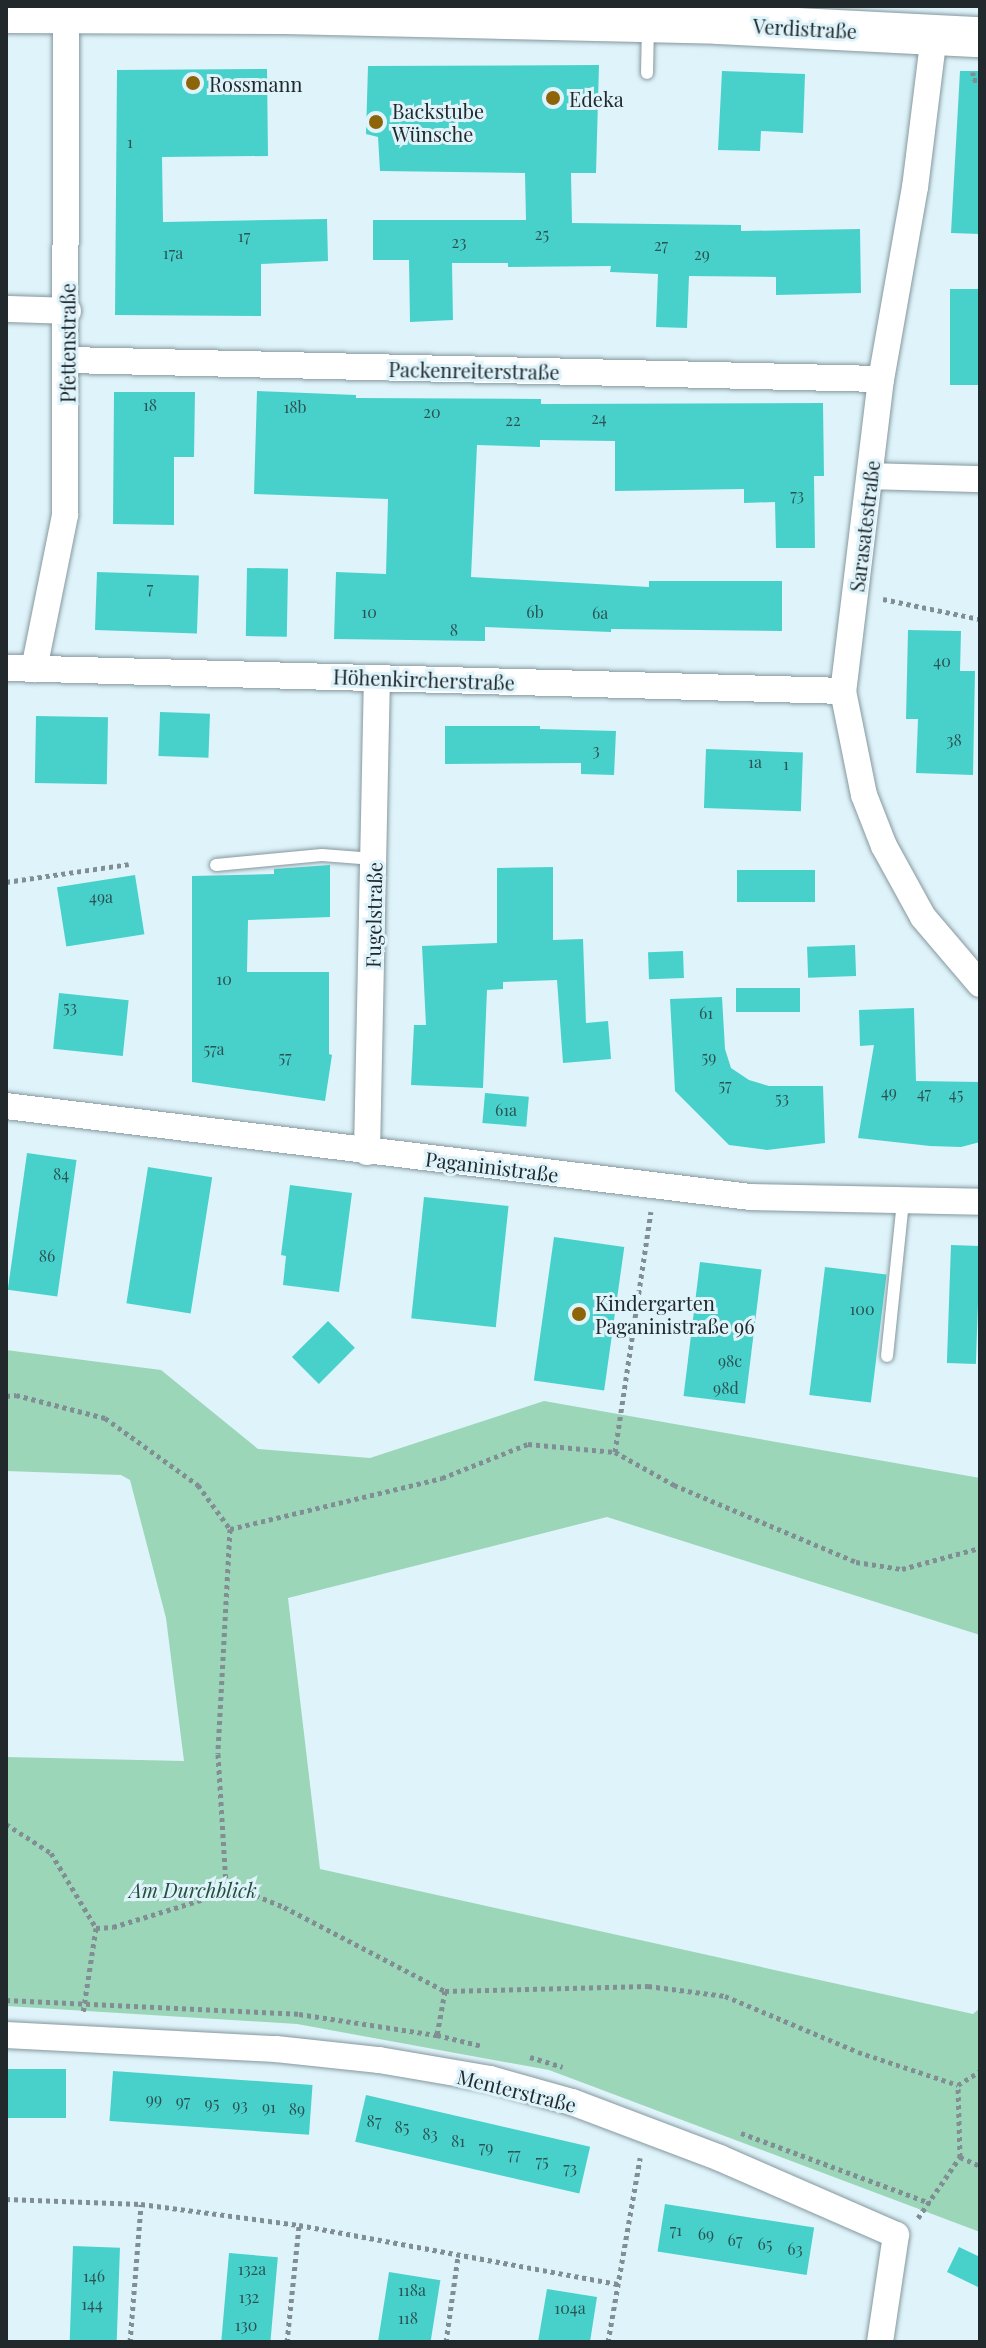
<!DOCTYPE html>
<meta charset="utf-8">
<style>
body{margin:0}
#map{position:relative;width:986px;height:2348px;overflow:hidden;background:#dff3fa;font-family:"Playfair Display",serif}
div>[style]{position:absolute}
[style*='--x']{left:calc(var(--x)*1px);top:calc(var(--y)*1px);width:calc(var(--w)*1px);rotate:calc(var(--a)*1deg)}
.green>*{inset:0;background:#9bd6b9}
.building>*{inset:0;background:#48d1cb;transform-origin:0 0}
.path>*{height:5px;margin-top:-2.5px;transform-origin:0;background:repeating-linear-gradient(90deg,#818f94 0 4px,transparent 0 8px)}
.roads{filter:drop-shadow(0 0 2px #85989e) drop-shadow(0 0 2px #85989e)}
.service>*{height:12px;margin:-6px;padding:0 6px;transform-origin:6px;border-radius:6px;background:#fff}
.minor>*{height:26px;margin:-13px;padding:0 13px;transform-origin:13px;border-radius:13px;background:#fff}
.primary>*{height:40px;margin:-20px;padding:0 20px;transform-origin:20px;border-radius:20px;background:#fff}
.dots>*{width:22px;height:22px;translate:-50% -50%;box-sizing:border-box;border:4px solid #dff3fa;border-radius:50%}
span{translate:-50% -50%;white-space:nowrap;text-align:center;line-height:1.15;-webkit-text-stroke:6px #dff3fa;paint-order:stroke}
.number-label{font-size:16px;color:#2c5354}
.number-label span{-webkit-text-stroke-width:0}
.street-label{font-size:20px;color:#22292c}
.poi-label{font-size:20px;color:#22292c}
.left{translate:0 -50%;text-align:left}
.park-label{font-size:20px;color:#244f3c;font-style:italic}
.frame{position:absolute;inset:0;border:8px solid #22292c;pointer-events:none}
</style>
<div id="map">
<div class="green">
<i style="clip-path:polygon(6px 1350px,161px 1370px,258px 1449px,370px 1458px,544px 1401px,980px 1478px,980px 1635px,607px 1517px,288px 1598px,320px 1869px,973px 2014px,980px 2008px,980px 2232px,549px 2070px,297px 2024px,6px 2006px,6px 1757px,184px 1761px,166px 1618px,130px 1480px,121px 1475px,6px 1471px)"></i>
</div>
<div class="building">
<i style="clip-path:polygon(599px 65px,596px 173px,571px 173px,572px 223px,741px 225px,741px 231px,860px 229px,861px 293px,776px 295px,776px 277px,689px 276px,687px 328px,656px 327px,658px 274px,610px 272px,611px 266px,508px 267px,508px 263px,452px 263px,453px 320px,410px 322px,409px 260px,373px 260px,373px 220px,526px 220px,525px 173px,380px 171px,378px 137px,366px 134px,368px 66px)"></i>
<i style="clip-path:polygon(267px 69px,268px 156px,162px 157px,163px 222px,327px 219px,328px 261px,261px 264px,261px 316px,115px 315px,117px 70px)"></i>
<i style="clip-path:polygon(722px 71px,805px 74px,803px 133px,761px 131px,760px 151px,718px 150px)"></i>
<i style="clip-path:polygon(960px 71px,980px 71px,980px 234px,951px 233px)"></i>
<i style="left:950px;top:289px;width:30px;height:96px"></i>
<i style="clip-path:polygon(257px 391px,356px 395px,356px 398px,541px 399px,541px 404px,823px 403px,824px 476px,814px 476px,815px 548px,776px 548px,775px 502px,744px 503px,744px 489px,615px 491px,615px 441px,540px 440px,540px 447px,477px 445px,471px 577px,649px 587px,649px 581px,782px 581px,782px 631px,611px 629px,611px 632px,485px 627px,485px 641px,334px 639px,336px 572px,386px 574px,388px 499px,254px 494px)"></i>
<i style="clip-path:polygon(114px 392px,195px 392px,194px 457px,174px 457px,174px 525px,113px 524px)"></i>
<i style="left:247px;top:568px;width:41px;height:68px;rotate:1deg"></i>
<i style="left:97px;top:572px;width:102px;height:58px;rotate:2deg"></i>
<i style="clip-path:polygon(908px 630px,961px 631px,960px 671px,975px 671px,973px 775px,916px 773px,918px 719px,906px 719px)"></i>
<i style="left:160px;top:712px;width:50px;height:44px;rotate:2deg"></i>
<i style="left:36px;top:716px;width:72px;height:67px;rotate:1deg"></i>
<i style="clip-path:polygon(445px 726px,540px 726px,540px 729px,616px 731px,614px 775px,581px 774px,581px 763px,445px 764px)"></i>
<i style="left:706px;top:749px;width:97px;height:59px;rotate:2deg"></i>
<i style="clip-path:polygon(330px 865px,330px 917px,248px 920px,247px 972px,329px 972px,329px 1054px,332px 1055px,325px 1101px,192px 1082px,192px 876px,274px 874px,274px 869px)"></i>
<i style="clip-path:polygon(553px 867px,553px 940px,583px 939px,586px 1023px,608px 1021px,611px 1059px,563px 1063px,557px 980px,503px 982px,503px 989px,487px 990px,483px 1088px,411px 1085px,414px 1025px,426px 1025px,422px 946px,497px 943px,497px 868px)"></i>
<i style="left:815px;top:870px;width:32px;height:78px;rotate:90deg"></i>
<i style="left:135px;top:875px;width:60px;height:79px;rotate:81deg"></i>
<i style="left:855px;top:945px;width:31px;height:48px;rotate:88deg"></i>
<i style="left:683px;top:951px;width:27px;height:35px;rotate:88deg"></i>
<i style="left:800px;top:988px;width:24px;height:64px;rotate:90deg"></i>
<i style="left:59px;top:993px;width:70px;height:56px;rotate:6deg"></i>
<i style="clip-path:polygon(722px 997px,725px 1049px,731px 1068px,749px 1080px,769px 1086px,823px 1086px,825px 1143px,767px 1150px,729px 1145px,675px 1091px,670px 999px)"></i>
<i style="clip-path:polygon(914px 1008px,916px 1081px,980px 1082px,980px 1142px,961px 1147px,930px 1146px,858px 1138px,874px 1045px,860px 1046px,859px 1010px)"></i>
<i style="left:485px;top:1093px;width:44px;height:30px;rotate:5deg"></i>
<i style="left:27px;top:1153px;width:50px;height:138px;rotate:8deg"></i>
<i style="left:148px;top:1167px;width:65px;height:138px;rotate:9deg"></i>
<i style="clip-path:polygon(290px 1185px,352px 1193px,339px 1292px,283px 1285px,286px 1256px,281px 1255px)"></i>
<i style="left:424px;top:1197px;width:85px;height:122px;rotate:6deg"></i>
<i style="left:554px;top:1237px;width:71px;height:145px;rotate:8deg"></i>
<i style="left:951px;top:1245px;width:29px;height:118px;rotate:2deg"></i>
<i style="left:700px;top:1262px;width:62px;height:135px;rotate:7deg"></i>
<i style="left:825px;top:1267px;width:62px;height:129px;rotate:7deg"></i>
<i style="left:328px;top:1321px;width:38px;height:51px;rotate:45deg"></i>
<i style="left:6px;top:2069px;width:60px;height:49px"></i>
<i style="left:113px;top:2071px;width:200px;height:50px;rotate:4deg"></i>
<i style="left:366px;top:2095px;width:230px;height:48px;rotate:13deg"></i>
<i style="left:665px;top:2204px;width:151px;height:48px;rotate:9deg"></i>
<i style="left:73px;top:2246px;width:47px;height:96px;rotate:2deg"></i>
<i style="clip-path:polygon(959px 2247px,980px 2257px,980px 2288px,947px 2272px)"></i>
<i style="left:229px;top:2253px;width:49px;height:89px;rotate:5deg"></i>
<i style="left:389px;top:2272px;width:52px;height:71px;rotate:9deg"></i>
<i style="clip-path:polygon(547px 2289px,597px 2297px,590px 2342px,538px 2342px)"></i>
</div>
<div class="path">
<i style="--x:973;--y:72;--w:8;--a:90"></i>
<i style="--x:973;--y:80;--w:7;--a:0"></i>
<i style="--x:883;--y:599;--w:99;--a:11.7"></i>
<i style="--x:6;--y:882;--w:124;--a:-8.3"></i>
<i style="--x:6;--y:1396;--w:10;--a:-6"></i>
<i style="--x:16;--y:1395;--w:92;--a:14.5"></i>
<i style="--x:105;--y:1418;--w:115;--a:35.8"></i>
<i style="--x:198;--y:1485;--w:54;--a:54"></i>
<i style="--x:230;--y:1529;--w:225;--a:93.1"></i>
<i style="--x:218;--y:1754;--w:129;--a:86.5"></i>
<i style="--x:226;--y:1883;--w:63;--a:22.5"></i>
<i style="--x:284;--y:1907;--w:182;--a:27.6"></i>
<i style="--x:445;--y:1991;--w:203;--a:-1.4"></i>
<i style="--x:648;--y:1986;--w:78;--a:7.4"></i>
<i style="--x:725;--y:1996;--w:144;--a:22.8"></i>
<i style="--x:858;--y:2052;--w:105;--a:18.3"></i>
<i style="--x:615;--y:1452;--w:243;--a:-81.5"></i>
<i style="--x:230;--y:1529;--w:218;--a:-13.5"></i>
<i style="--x:442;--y:1478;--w:92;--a:-21.6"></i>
<i style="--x:528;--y:1444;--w:87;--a:5.3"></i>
<i style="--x:615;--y:1452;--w:68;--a:29.2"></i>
<i style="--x:674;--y:1485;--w:198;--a:22.9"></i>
<i style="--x:856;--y:1562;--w:47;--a:8.7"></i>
<i style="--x:902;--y:1569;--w:81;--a:-15.1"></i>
<i style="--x:6;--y:1824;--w:54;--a:32.8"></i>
<i style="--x:51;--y:1853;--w:87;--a:59"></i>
<i style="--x:96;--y:1928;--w:86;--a:98.7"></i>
<i style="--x:96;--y:1928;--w:17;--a:-3"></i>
<i style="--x:113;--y:1927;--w:95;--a:-17.1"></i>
<i style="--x:204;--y:1899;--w:27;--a:-36"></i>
<i style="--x:445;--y:1991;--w:45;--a:100.3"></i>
<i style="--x:437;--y:2035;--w:46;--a:13.7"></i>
<i style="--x:6;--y:2000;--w:293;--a:2.7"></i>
<i style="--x:299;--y:2014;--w:140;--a:8.7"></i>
<i style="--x:530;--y:2057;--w:34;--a:17"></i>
<i style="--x:958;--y:2085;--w:26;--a:-32"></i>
<i style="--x:741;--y:2133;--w:202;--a:20.3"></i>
<i style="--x:960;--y:2157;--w:22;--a:24"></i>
<i style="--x:6;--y:2199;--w:135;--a:2.1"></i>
<i style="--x:141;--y:2204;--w:159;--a:7.6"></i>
<i style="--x:299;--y:2225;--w:324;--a:10.5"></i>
<i style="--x:918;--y:2218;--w:74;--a:-55.5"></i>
<i style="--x:960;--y:2157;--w:72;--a:-91.6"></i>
<i style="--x:130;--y:2342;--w:138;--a:-85.4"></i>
<i style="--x:287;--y:2342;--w:118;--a:-84.1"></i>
<i style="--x:446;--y:2342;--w:86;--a:-82"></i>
<i style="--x:608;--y:2342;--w:187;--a:-80.1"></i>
</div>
<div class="roads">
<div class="service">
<i style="--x:647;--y:73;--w:47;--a:-88.8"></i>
<i style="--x:216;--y:865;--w:106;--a:-5.4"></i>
<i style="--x:322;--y:855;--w:52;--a:4.4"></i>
<i style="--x:887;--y:1356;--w:157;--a:-84.1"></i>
</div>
<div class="minor">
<i style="--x:934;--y:35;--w:153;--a:97.1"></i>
<i style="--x:915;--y:187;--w:195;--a:100"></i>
<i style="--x:881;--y:379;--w:314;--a:96.9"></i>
<i style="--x:843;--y:691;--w:106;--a:78.6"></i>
<i style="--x:864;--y:795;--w:55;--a:68.6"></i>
<i style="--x:884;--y:846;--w:81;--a:61.2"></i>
<i style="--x:923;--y:917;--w:88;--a:49.6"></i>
<i style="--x:6;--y:309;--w:62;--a:1.8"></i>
<i style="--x:68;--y:360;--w:813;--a:1.34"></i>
<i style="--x:870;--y:476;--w:110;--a:1.6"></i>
<i style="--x:6;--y:668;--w:837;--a:1.57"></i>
<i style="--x:34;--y:669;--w:157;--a:-78.6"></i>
<i style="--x:65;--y:515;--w:502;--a:-89.89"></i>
<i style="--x:6;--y:1106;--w:750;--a:6.97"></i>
<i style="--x:750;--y:1197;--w:230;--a:1.2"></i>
<i style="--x:367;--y:1152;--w:474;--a:-88.8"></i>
<i style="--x:6;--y:2035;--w:270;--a:3"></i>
<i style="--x:276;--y:2049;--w:104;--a:6.1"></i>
<i style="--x:379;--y:2060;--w:113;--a:9.7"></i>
<i style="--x:490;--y:2079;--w:85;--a:15.7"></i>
<i style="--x:572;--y:2102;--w:158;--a:20.7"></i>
<i style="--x:720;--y:2158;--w:192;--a:23.6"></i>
<i style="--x:896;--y:2235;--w:108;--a:98.5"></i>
</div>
<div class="primary">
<i style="--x:6;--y:13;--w:279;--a:0.2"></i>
<i style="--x:285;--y:14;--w:434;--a:1.3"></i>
<i style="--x:719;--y:24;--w:261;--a:2.9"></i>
</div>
</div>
<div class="dots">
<i style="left:193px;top:83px;background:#8d6407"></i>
<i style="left:553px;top:98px;background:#8d6407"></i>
<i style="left:376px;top:122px;background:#8d6407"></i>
<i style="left:579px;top:1314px;background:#8d6407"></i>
</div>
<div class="number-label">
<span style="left:130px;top:142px">1</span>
<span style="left:542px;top:234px">25</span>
<span style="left:244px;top:236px">17</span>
<span style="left:459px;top:242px">23</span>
<span style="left:661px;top:245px">27</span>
<span style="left:173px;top:253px">17a</span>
<span style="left:702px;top:254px">29</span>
<span style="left:150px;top:405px">18</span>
<span style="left:295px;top:407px">18b</span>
<span style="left:432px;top:412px">20</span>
<span style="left:599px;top:418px">24</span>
<span style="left:513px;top:420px">22</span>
<span style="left:797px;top:495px">73</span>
<span style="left:150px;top:588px">7</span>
<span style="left:369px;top:612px">10</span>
<span style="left:535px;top:612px">6b</span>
<span style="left:600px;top:613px">6a</span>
<span style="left:454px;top:630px">8</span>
<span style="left:942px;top:661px">40</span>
<span style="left:954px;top:740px">38</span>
<span style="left:596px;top:750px">3</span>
<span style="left:755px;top:762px">1a</span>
<span style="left:786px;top:764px">1</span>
<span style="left:101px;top:897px">49a</span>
<span style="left:224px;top:979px">10</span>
<span style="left:70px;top:1007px">53</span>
<span style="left:706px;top:1013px">61</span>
<span style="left:214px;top:1049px">57a</span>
<span style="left:285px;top:1057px">57</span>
<span style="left:709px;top:1057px">59</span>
<span style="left:725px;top:1085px">57</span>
<span style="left:889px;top:1092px">49</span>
<span style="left:924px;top:1093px">47</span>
<span style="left:956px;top:1094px">45</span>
<span style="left:782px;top:1098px">53</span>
<span style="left:506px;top:1110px">61a</span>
<span style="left:61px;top:1174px">84</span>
<span style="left:47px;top:1256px">86</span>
<span style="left:862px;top:1309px">100</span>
<span style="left:730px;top:1361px">98c</span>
<span style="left:726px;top:1388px">98d</span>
<span style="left:154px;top:2099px">99</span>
<span style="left:183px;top:2101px">97</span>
<span style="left:212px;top:2103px">95</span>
<span style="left:240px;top:2105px">93</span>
<span style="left:269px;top:2107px">91</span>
<span style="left:297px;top:2109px">89</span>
<span style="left:374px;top:2121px">87</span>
<span style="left:402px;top:2127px">85</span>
<span style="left:430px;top:2134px">83</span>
<span style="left:458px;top:2141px">81</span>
<span style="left:486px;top:2147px">79</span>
<span style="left:514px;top:2154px">77</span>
<span style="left:542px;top:2161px">75</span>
<span style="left:570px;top:2168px">73</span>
<span style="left:676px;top:2230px">71</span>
<span style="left:706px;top:2234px">69</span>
<span style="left:735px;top:2240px">67</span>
<span style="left:765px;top:2244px">65</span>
<span style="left:795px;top:2249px">63</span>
<span style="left:252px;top:2269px">132a</span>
<span style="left:94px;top:2276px">146</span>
<span style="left:412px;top:2290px">118a</span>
<span style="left:249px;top:2297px">132</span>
<span style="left:92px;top:2304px">144</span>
<span style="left:570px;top:2308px">104a</span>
<span style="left:408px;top:2318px">118</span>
<span style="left:246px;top:2325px">130</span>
</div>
<div class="street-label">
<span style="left:805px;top:28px;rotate:3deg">Verdistraße</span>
<span style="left:67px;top:343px;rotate:-90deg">Pfettenstraße</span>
<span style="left:474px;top:370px;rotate:1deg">Packenreiterstraße</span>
<span style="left:864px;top:526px;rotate:-83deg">Sarasatestraße</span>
<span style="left:424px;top:679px;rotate:2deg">Höhenkircherstraße</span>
<span style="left:373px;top:915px;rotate:-89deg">Fugelstraße</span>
<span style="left:492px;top:1166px;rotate:7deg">Paganinistraße</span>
<span style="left:517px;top:2090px;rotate:14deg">Menterstraße</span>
</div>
<div class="poi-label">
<span class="left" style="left:209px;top:83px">Rossmann</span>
<span class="left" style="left:569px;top:98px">Edeka</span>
<span class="left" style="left:392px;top:122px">Backstube<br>Wünsche</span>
<span class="left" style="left:595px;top:1314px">Kindergarten<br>Paganinistraße 96</span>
</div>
<div class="park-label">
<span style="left:193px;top:1889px">Am Durchblick</span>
</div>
<div class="frame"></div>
</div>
